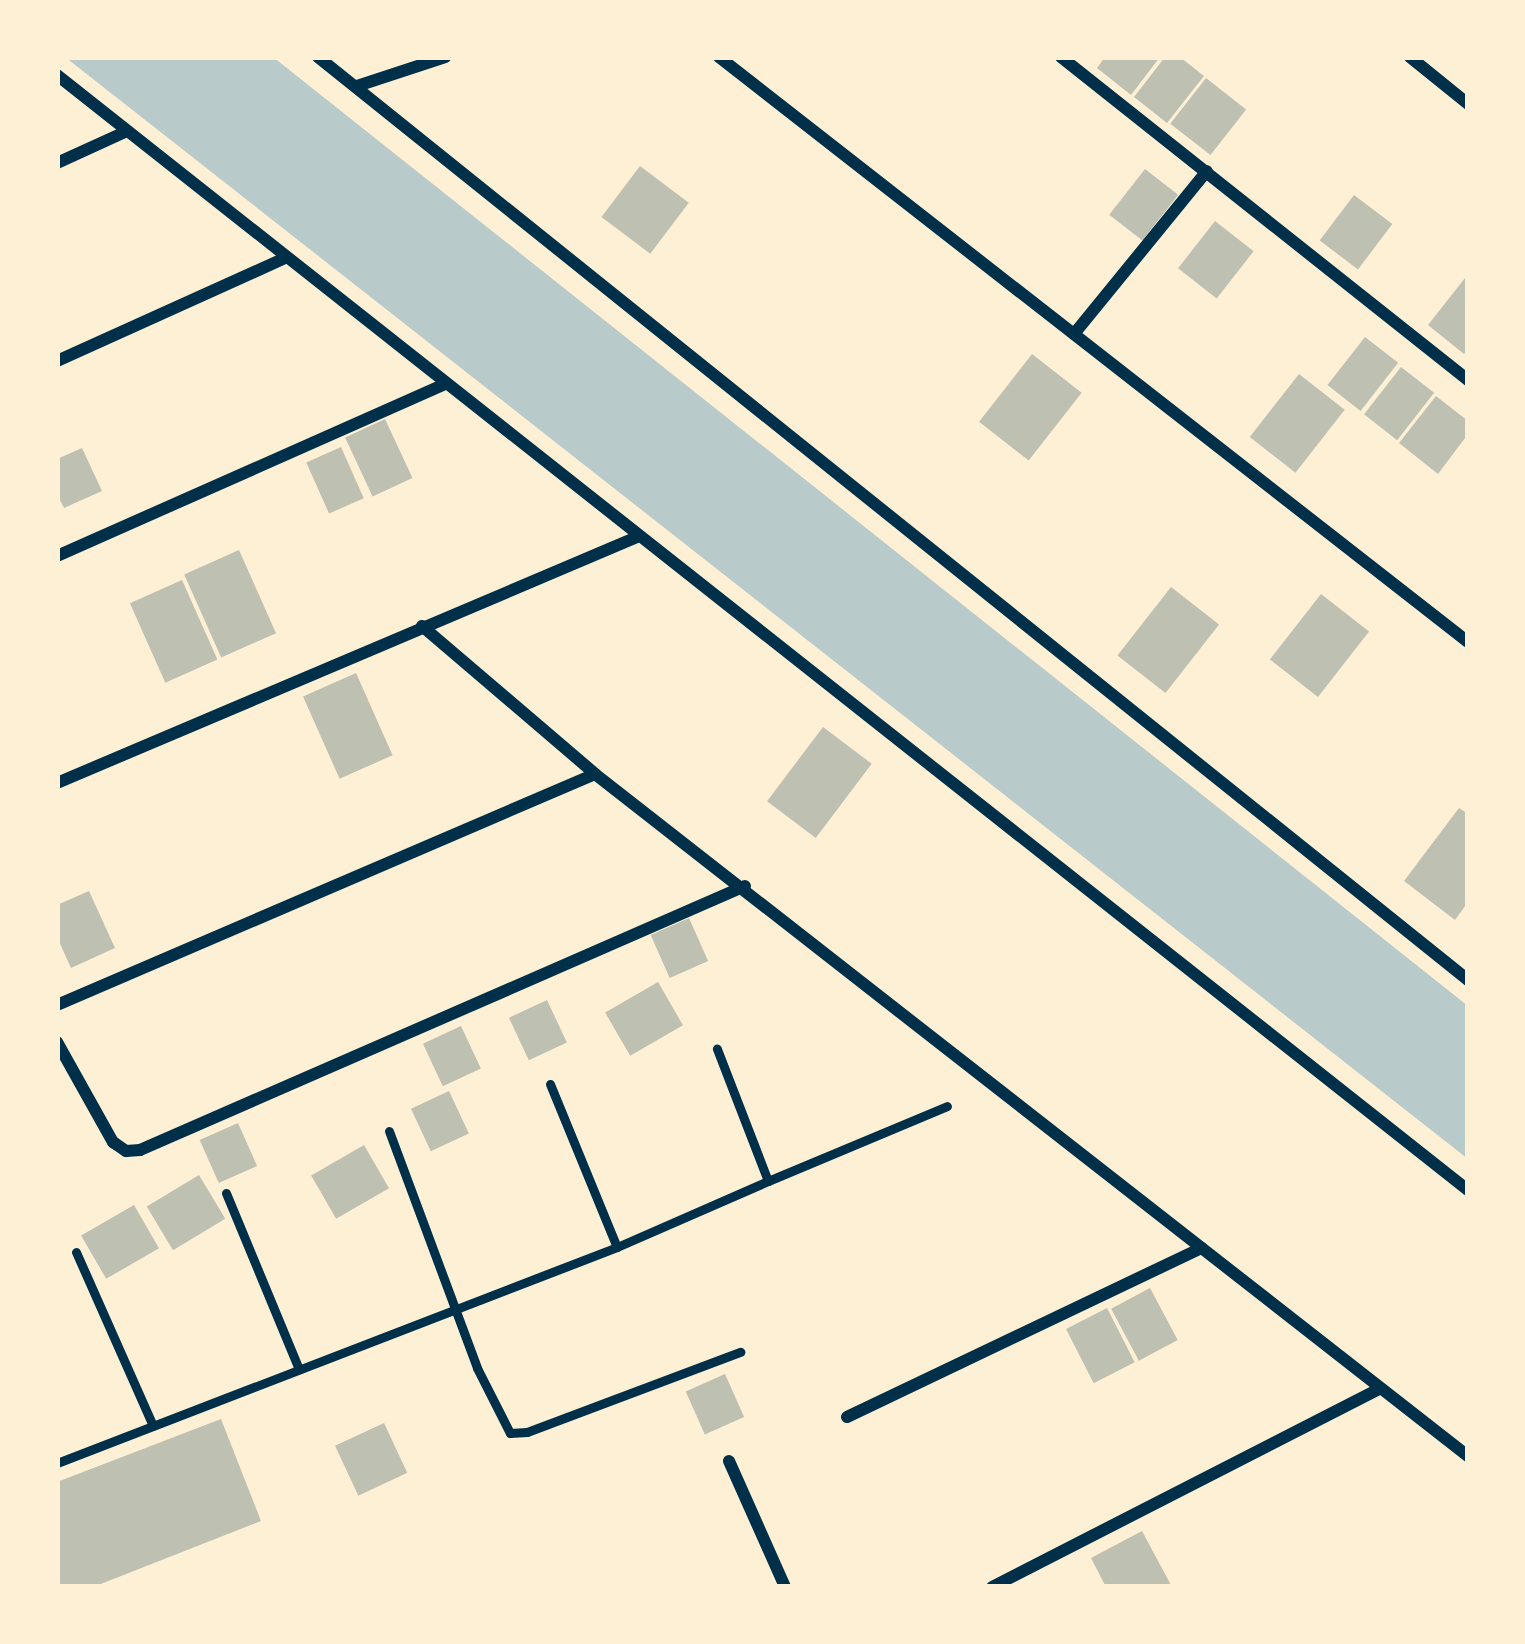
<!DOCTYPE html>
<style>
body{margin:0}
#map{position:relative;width:1525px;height:1644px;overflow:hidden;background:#fdf0d5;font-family:Arial,sans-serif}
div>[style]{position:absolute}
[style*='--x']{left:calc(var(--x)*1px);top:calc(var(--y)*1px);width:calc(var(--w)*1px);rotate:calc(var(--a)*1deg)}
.green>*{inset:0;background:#b9caca}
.building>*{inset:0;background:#bec0b2;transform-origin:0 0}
.service>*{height:9px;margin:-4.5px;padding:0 4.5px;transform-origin:4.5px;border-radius:4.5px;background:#003049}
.minor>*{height:12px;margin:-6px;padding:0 6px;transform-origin:6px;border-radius:6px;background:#003049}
span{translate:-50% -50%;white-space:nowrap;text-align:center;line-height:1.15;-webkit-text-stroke:9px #fdf0d5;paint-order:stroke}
.frame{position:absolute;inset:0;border:60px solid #fdf0d5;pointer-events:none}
</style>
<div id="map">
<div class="green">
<i style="clip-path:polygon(65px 57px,273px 57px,1468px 1006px,1468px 1159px)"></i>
</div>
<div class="building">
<i style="clip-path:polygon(1105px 57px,1160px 57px,1131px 95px,1097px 68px)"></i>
<i style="clip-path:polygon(1165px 57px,1180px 57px,1204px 76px,1167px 123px,1134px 97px)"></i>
<i style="left:1206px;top:78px;width:51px;height:58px;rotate:38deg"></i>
<i style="left:640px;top:166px;width:61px;height:64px;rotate:37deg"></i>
<i style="left:1145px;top:169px;width:42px;height:58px;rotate:38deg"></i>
<i style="left:1354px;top:195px;width:48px;height:57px;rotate:37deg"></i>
<i style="left:1215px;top:221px;width:49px;height:60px;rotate:38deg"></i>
<i style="clip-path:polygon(1465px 278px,1468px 348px,1464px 354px,1428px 325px)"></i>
<i style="left:1365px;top:337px;width:42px;height:61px;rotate:38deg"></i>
<i style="left:1032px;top:354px;width:63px;height:86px;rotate:38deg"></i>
<i style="left:1401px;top:367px;width:42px;height:60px;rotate:38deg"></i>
<i style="left:1299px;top:374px;width:58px;height:80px;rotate:38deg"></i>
<i style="clip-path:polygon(1436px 396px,1468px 421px,1468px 434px,1438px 474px,1399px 443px)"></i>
<i style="left:385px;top:419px;width:65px;height:44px;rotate:65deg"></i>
<i style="left:341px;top:447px;width:56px;height:38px;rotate:66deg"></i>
<i style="clip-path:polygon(82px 448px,102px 491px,64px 508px,57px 494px,57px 459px)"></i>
<i style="left:239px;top:550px;width:91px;height:60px;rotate:66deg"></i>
<i style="left:182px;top:580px;width:87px;height:57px;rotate:66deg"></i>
<i style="left:1171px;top:587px;width:61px;height:87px;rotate:38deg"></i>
<i style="left:1321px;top:594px;width:61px;height:83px;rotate:38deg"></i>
<i style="left:356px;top:673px;width:90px;height:58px;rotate:66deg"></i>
<i style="left:823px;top:727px;width:61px;height:93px;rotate:37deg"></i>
<i style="clip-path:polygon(1459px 808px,1468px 814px,1468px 902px,1455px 920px,1404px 881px)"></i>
<i style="clip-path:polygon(89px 891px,115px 948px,71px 968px,57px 937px,57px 905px)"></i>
<i style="left:689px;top:918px;width:47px;height:42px;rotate:66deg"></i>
<i style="left:658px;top:982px;width:50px;height:61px;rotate:60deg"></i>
<i style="left:547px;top:1000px;width:47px;height:42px;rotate:65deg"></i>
<i style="left:461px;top:1026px;width:47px;height:42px;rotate:65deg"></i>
<i style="left:449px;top:1091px;width:47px;height:42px;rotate:65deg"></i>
<i style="left:238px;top:1123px;width:47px;height:42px;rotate:66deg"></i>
<i style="left:364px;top:1145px;width:50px;height:61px;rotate:60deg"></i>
<i style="left:199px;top:1175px;width:51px;height:61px;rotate:59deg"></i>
<i style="left:134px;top:1205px;width:50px;height:61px;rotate:60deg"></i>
<i style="left:1150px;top:1288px;width:59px;height:44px;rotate:62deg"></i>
<i style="left:1107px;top:1308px;width:61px;height:46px;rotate:63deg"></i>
<i style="left:725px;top:1374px;width:47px;height:43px;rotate:66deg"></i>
<i style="clip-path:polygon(221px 1419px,261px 1521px,93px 1587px,57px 1587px,57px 1482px)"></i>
<i style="left:384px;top:1423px;width:55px;height:54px;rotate:65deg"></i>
<i style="clip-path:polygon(1142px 1531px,1172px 1587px,1106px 1587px,1091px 1558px)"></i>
</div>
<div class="service">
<i style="--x:550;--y:1084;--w:176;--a:67.7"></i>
<i style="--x:389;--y:1131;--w:253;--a:69.6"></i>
<i style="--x:477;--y:1368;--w:73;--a:63.1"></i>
<i style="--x:510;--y:1433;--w:17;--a:-3"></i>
<i style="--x:527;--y:1432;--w:228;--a:-20.6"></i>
<i style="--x:768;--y:1181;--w:194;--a:-22.7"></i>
<i style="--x:226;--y:1193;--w:191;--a:67.5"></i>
<i style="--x:76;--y:1252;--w:190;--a:66.1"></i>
<i style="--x:57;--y:1463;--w:600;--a:-21.09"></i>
<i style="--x:617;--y:1247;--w:165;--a:-23.6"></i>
<i style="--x:768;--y:1181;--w:142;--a:-111.1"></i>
</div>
<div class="minor">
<i style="--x:318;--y:57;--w:1475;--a:38.75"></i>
<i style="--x:719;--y:57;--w:950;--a:37.99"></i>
<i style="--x:1061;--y:57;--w:520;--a:38.44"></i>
<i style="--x:1410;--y:57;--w:75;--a:39"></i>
<i style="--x:57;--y:75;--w:1798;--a:38.32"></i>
<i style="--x:357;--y:86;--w:93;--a:-18.2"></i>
<i style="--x:57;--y:163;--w:75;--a:-24.5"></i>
<i style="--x:1074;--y:334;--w:210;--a:-50.8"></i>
<i style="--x:57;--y:361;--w:250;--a:-24.3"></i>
<i style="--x:57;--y:556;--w:422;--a:-23.9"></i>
<i style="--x:422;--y:626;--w:228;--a:40.5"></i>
<i style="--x:595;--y:774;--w:1108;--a:38"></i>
<i style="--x:57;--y:783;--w:630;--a:-22.98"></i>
<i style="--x:57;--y:1005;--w:585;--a:-23.24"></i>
<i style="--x:57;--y:1042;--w:115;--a:60.8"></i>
<i style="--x:113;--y:1142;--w:16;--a:35"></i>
<i style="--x:126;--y:1151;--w:14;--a:-4"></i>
<i style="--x:140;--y:1150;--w:660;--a:-23.57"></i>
<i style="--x:847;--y:1417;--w:393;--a:-25.5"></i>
<i style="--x:729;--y:1461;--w:138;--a:66"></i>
<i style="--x:992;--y:1587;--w:435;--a:-27.1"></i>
</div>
<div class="frame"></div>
</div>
